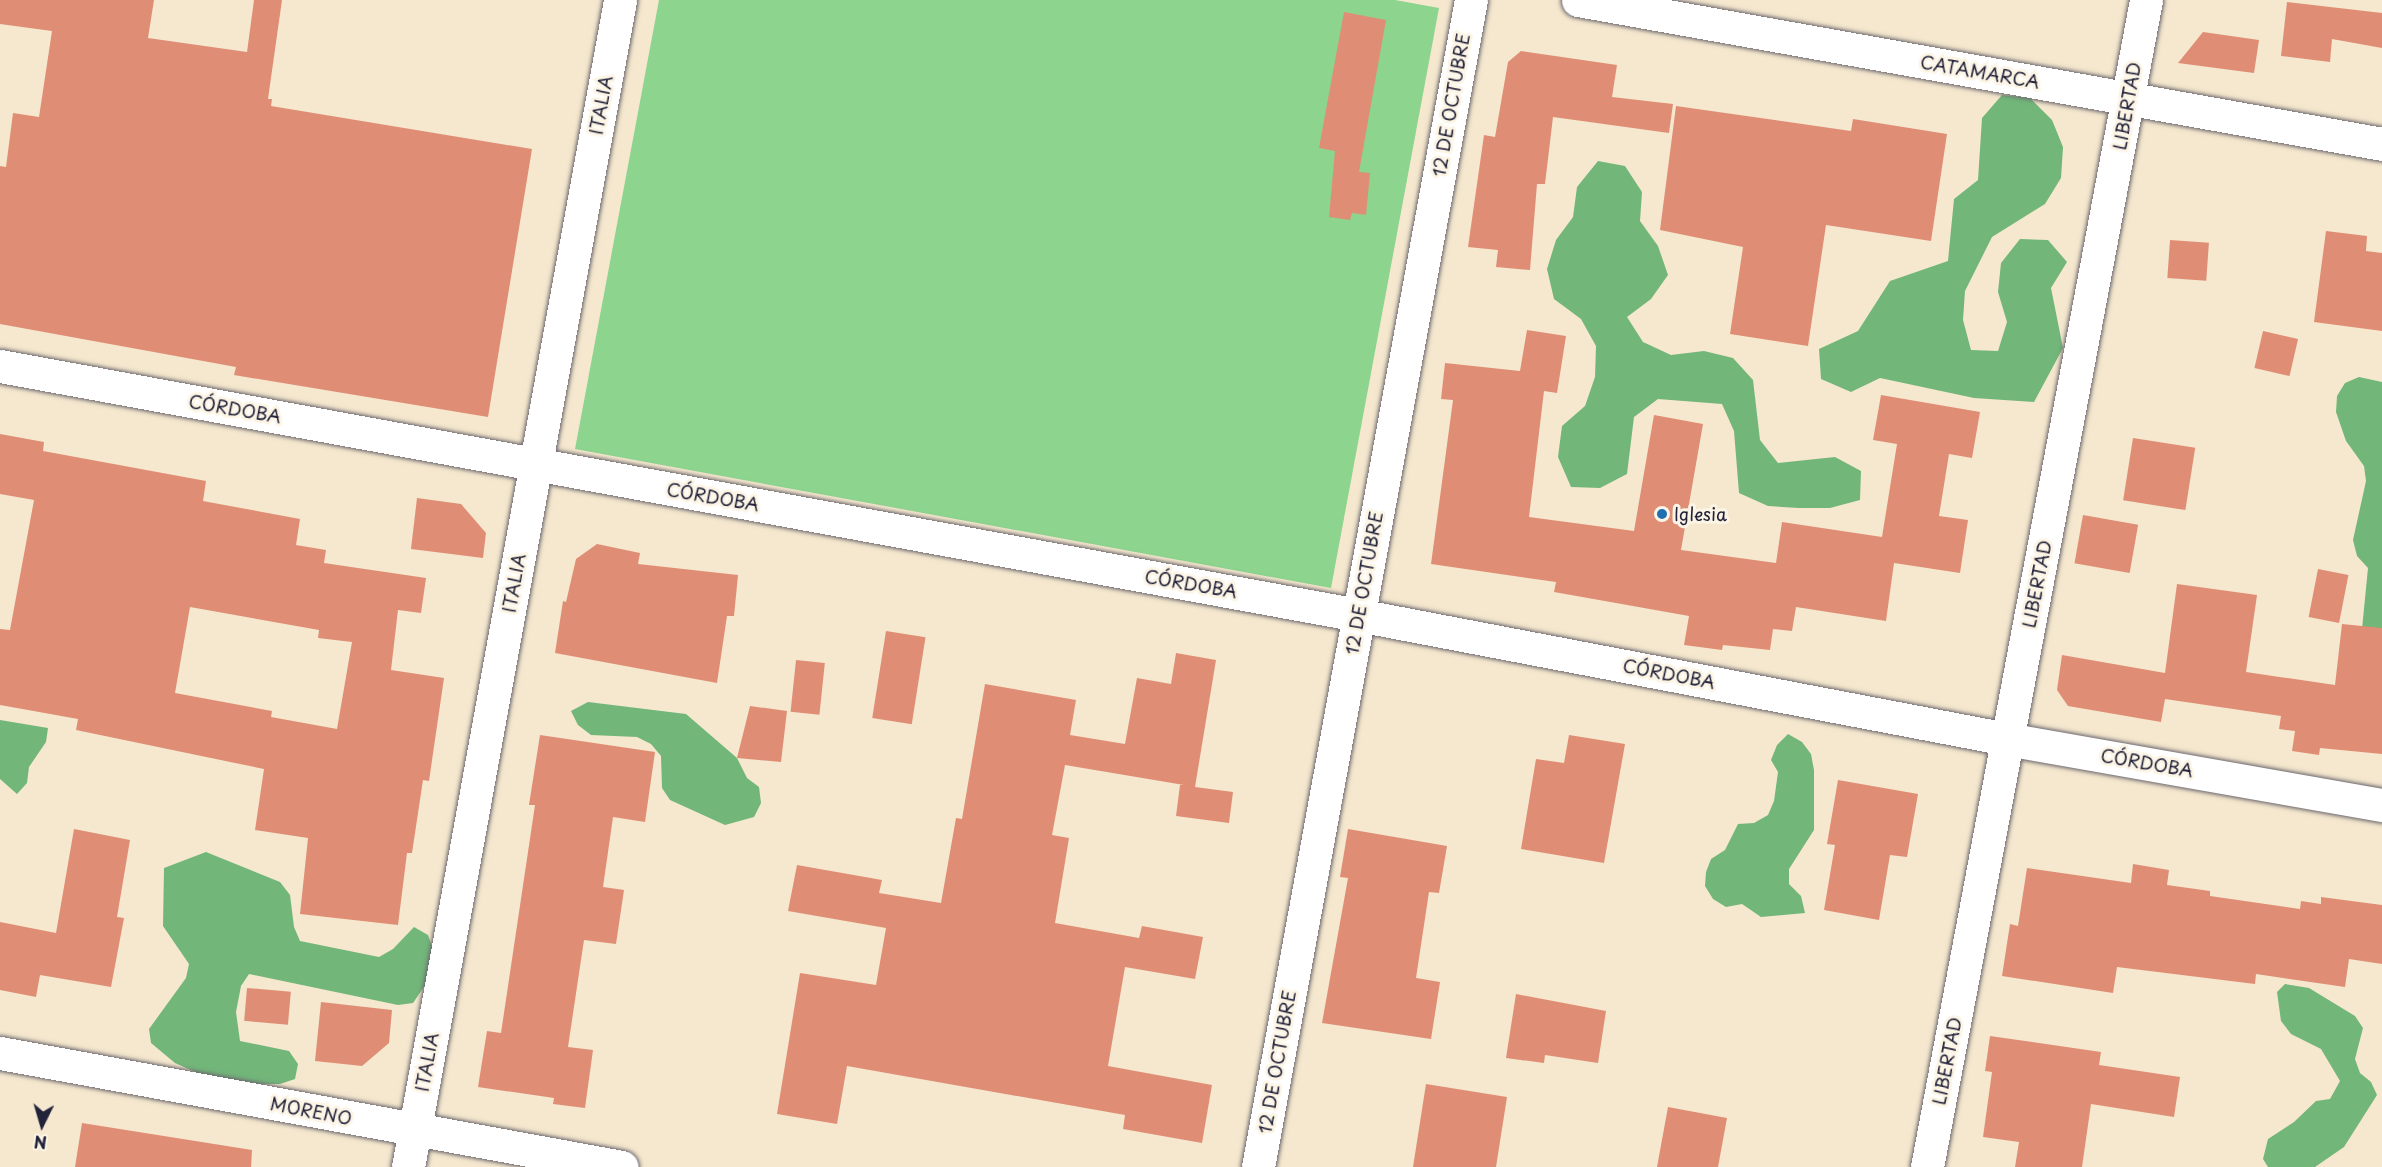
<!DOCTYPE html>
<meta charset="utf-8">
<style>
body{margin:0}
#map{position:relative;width:2382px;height:1167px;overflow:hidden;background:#f5e8ce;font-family:"Playpen Sans",sans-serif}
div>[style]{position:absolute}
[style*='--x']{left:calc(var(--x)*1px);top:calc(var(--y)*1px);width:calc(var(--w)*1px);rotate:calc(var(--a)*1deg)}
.green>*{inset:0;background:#8dd48f}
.forest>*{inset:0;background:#72b67a}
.building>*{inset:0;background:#df8e75;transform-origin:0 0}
.roads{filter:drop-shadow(0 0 2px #6c676e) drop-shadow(0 0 2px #6c676e)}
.minor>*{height:33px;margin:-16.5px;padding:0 16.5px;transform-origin:16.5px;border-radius:16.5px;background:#fff}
.dots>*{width:16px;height:16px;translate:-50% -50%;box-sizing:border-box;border:3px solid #fcf5e5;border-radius:50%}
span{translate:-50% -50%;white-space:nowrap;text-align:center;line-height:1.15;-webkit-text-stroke:6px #fcf5e5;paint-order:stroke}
.street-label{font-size:18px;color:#22223b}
.poi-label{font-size:18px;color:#22223b}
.left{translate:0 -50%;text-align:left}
.north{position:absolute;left:12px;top:1095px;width:60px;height:60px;-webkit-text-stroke:4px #fcf5e5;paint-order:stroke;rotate:185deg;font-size:16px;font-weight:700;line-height:24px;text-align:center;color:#22223b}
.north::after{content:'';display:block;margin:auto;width:21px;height:27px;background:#22223b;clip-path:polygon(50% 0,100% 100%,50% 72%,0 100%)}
</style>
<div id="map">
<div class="green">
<i style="clip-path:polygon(659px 0,1395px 0,1439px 8px,1331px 588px,575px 449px)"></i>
</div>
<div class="forest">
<i style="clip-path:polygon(2002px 95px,2030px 98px,2052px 120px,2063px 147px,2061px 178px,2045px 204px,1992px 237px,1965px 291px,1963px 320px,1971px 350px,1998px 351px,2007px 322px,1998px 292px,2001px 263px,2020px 239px,2048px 240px,2067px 262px,2051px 288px,2063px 348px,2034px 402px,1974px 398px,1880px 378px,1851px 392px,1821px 379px,1819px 349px,1858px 331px,1890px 281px,1948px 261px,1954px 199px,1978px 180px,1982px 118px)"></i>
<i style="clip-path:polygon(1598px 161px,1625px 166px,1642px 192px,1640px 221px,1658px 246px,1668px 275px,1651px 299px,1627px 317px,1643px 342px,1671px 355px,1704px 351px,1733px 358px,1753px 380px,1760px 440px,1778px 463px,1835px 457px,1861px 471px,1860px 500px,1830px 508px,1799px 508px,1768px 506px,1739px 493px,1734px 431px,1722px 404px,1658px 399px,1634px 417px,1627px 474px,1600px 488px,1571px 487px,1558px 457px,1562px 426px,1585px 406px,1595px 377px,1596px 346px,1581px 319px,1554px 299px,1547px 269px,1556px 240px,1573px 217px,1577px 187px)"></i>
<i style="clip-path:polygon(2359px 377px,2382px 382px,2382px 628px,2362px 629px,2368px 568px,2357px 556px,2353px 540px,2366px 481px,2364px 466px,2346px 441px,2336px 412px,2337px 396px,2345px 383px)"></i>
<i style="clip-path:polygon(588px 702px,686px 714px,737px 758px,747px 778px,759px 787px,761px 803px,754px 817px,725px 825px,670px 800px,662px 788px,661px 756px,651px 744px,637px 737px,591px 735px,578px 725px,571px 711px)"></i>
<i style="clip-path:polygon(0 720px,48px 728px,46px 742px,29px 767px,27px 783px,17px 794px,0 779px)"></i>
<i style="clip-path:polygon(1788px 734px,1802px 742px,1811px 754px,1814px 770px,1814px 830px,1789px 869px,1789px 884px,1801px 896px,1805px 913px,1761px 917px,1742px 904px,1726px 907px,1713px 899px,1705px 886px,1706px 872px,1711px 859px,1725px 850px,1738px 824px,1754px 823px,1768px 815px,1774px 801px,1778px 772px,1771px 760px,1777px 745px)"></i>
<i style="clip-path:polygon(206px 852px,280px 882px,290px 895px,294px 927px,300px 941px,379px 957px,393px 949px,414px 927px,428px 935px,433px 949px,430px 978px,413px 1003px,398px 1005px,249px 974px,241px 986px,236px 1012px,240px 1041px,289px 1051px,298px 1064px,295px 1079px,280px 1084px,249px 1084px,202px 1075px,175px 1063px,151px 1043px,149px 1029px,186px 978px,189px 964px,163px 926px,164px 868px)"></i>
<i style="clip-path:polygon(2285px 984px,2309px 988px,2355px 1016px,2363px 1028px,2355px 1059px,2360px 1073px,2371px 1082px,2377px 1095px,2344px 1147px,2315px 1167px,2268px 1167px,2263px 1159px,2268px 1139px,2294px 1122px,2316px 1101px,2330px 1099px,2340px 1081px,2321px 1049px,2291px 1034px,2281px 1021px,2277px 992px)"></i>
</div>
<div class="building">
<i style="clip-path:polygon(0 0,154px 0,148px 38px,247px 52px,254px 0,282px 0,268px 99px,272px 99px,271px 106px,532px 149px,488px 417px,234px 375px,236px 367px,0 324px,0 166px,6px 167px,13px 113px,39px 117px,52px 31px,0 24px)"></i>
<i style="clip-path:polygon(2287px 2px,2382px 13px,2382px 48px,2332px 39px,2330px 62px,2281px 56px)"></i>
<i style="clip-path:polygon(1344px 12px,1386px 20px,1359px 172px,1370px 173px,1366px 215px,1352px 213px,1350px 220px,1329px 217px,1335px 151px,1319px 148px)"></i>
<i style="clip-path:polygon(2203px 32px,2259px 40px,2254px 73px,2178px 63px)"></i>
<i style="clip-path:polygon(1521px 51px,1617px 65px,1612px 97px,1673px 104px,1669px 133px,1553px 117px,1545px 184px,1537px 184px,1530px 270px,1496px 267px,1498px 250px,1468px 247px,1484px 135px,1495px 137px,1508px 62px)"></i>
<i style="clip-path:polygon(1676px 106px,1851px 131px,1853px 119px,1947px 134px,1931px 241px,1826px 225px,1808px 346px,1730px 334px,1743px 247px,1660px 230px)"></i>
<i style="clip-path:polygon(2326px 231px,2367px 236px,2366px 251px,2382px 253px,2382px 331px,2314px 322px)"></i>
<i style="left:2170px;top:240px;width:39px;height:38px;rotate:4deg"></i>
<i style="clip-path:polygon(1527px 330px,1566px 336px,1557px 393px,1544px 391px,1529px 517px,1634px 531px,1654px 415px,1703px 424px,1681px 550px,1776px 563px,1782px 522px,1882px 537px,1897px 444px,1873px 440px,1881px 395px,1980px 412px,1972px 458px,1949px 454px,1939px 516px,1968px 520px,1960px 573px,1894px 563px,1886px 621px,1796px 607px,1792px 631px,1773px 629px,1770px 650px,1723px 645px,1722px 650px,1684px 645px,1689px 616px,1554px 592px,1556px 582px,1431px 564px,1453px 400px,1441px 399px,1445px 363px,1520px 371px)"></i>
<i style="left:2263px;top:331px;width:36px;height:38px;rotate:13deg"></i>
<i style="clip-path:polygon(evenodd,0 434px,44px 442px,43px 451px,206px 481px,203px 501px,300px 519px,296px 545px,326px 550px,324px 563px,426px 578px,421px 613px,398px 610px,391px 670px,444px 678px,429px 781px,423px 780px,412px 853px,407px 853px,398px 925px,300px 914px,308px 838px,255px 830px,264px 769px,76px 730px,78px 719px,0 705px,0 629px,10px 630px,34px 500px,0 494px,0 434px,190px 607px,319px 630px,318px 638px,352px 642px,337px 729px,271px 717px,272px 711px,175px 693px,190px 607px)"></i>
<i style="left:2133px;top:438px;width:63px;height:63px;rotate:9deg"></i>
<i style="clip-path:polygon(417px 498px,461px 504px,486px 533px,483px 558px,411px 549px)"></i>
<i style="left:2083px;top:515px;width:56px;height:49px;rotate:10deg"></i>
<i style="clip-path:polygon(597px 544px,640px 553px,638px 564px,738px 575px,734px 616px,727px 616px,717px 683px,555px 653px,563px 601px,566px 602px,576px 559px)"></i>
<i style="left:2318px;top:569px;width:31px;height:49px;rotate:11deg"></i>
<i style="clip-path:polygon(2177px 584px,2257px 595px,2246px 672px,2335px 685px,2342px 624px,2382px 628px,2382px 754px,2320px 748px,2319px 755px,2292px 751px,2295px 731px,2279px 729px,2281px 716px,2165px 699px,2161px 722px,2068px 706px,2057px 690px,2062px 655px,2165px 673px)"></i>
<i style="left:886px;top:631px;width:40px;height:88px;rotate:9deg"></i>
<i style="clip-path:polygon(1176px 653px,1216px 660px,1195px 787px,1233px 792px,1229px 823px,1176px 816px,1180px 785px,1184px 785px,1065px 765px,1052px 835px,1069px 838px,1055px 923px,1139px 938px,1142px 926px,1203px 937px,1195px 979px,1125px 967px,1108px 1066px,1212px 1085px,1202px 1143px,1123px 1129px,1125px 1115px,847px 1066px,837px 1124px,777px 1114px,800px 973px,876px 985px,886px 928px,788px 911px,797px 865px,882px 880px,879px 893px,941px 903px,956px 818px,962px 819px,985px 684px,1076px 700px,1070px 735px,1125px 744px,1137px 678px,1171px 684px)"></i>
<i style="left:796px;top:660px;width:29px;height:52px;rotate:6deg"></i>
<i style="clip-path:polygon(750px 706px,787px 711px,781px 762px,737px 758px)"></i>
<i style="clip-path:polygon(540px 735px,655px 752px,645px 822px,613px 817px,603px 887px,624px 890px,616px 944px,584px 940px,568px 1047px,593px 1050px,585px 1108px,553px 1104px,554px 1098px,478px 1087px,487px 1031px,501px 1033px,535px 805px,529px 805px)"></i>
<i style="clip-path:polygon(1569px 735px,1625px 744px,1604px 863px,1521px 849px,1536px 759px,1564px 763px)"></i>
<i style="clip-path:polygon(1838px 780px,1918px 794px,1907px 857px,1890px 855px,1879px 920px,1824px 910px,1835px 845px,1827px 844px)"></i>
<i style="clip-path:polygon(74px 829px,130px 840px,117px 917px,124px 918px,111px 987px,40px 975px,36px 997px,0 990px,0 922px,56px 933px)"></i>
<i style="clip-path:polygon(1348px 829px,1447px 846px,1439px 893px,1429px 892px,1416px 978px,1440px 982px,1431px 1039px,1322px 1023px,1348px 878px,1340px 877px)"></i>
<i style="clip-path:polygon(2133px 864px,2169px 870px,2167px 885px,2210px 891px,2210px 896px,2300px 909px,2301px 901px,2321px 904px,2321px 897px,2382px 905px,2382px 964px,2349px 959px,2345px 987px,2256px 974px,2255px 984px,2117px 967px,2113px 993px,2002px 976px,2010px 924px,2018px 926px,2027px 868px,2131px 883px)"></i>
<i style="left:247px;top:988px;width:44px;height:33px;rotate:5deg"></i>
<i style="clip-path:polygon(1516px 994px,1606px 1011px,1598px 1063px,1545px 1055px,1544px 1063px,1506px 1058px)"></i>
<i style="clip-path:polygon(321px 1002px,392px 1010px,389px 1043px,362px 1066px,315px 1061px)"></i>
<i style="clip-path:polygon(1990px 1036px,2101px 1052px,2099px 1065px,2180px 1077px,2174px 1117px,2091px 1104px,2082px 1167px,2015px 1167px,2019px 1142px,1983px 1137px,1992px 1072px,1985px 1071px)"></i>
<i style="clip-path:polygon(1426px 1084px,1507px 1097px,1496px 1167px,1413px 1167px)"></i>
<i style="clip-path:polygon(1668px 1107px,1727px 1118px,1718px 1167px,1657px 1167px)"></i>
<i style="clip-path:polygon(82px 1123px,252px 1150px,251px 1167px,75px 1167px)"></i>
</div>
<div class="roads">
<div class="minor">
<i style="--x:1578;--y:0;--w:817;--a:10.15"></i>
<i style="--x:0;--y:366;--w:1381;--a:10.39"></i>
<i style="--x:1358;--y:615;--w:661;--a:10.82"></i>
<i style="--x:2007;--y:739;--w:381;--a:10"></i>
<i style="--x:0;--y:1053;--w:632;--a:10.39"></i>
<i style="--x:408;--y:1167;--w:1186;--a:-79.7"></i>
<i style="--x:1258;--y:1167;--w:1186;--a:-79.66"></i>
<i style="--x:1927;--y:1167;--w:1187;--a:-79.37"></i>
</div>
</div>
<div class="dots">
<i style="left:1662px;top:514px;background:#1f6fb2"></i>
</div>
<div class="street-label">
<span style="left:1980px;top:72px;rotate:10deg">CATAMARCA</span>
<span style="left:601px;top:105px;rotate:-80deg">ITALIA</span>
<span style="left:1451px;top:105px;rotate:-80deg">12 DE OCTUBRE</span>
<span style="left:2127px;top:106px;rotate:-80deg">LIBERTAD</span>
<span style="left:235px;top:409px;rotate:10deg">CÓRDOBA</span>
<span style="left:713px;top:497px;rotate:10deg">CÓRDOBA</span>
<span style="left:514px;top:583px;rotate:-80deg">ITALIA</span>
<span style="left:1364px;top:583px;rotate:-80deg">12 DE OCTUBRE</span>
<span style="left:1191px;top:584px;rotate:10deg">CÓRDOBA</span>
<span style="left:2037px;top:584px;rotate:-79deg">LIBERTAD</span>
<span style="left:1669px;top:674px;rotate:11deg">CÓRDOBA</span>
<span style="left:2147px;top:763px;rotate:10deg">CÓRDOBA</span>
<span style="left:1947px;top:1061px;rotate:-79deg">LIBERTAD</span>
<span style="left:427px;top:1062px;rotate:-80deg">ITALIA</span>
<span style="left:1277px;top:1062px;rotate:-80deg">12 DE OCTUBRE</span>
<span style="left:311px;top:1111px;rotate:11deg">MORENO</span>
</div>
<div class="poi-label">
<span class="left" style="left:1674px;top:514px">Iglesia</span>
</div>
<div class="north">N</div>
</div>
